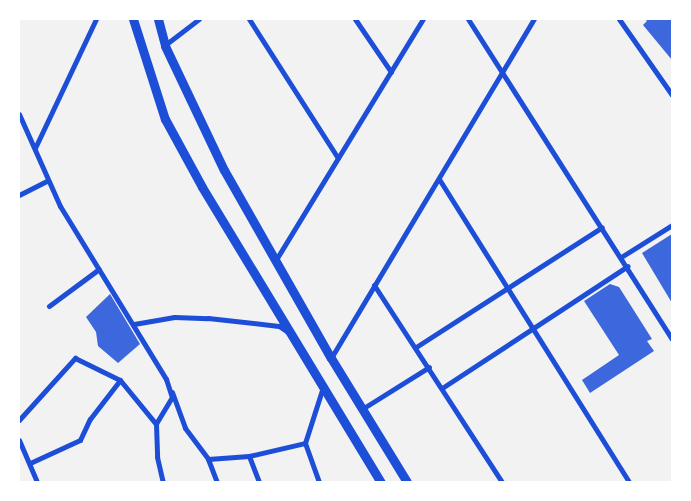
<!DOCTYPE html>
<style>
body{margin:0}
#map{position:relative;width:691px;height:501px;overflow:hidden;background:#f2f2f2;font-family:"Public Sans",sans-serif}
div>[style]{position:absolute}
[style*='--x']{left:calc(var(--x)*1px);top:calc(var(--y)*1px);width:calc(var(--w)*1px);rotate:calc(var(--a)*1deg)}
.building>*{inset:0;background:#3d67dc}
.minor>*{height:5px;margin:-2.5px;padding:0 2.5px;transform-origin:2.5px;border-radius:2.5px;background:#1d4ed8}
.primary>*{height:9px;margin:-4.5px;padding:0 4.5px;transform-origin:4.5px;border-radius:4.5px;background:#1d4ed8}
span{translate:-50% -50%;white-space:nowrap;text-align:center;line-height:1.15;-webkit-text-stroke:4px #fff;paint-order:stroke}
.frame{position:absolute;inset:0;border:20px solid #fff;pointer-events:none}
</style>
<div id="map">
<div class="building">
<i style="clip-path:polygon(645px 19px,672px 19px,672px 60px,643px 25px,647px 21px)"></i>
<i style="clip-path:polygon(672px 234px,672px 303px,642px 253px)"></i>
<i style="clip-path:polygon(610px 284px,619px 287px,652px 339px,647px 341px,654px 351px,590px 393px,582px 380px,619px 355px,584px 301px)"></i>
<i style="clip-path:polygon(110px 294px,140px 344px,118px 363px,98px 346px,96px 332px,86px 317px)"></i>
</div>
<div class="minor">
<i style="--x:249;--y:19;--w:165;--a:57.4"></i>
<i style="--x:355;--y:19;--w:64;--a:55.8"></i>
<i style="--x:468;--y:19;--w:379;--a:57.5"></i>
<i style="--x:619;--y:19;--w:93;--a:55.1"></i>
<i style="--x:165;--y:45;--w:43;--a:-37.4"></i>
<i style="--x:19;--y:114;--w:101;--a:66"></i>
<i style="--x:60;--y:206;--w:203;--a:58.5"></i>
<i style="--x:166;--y:379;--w:19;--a:72"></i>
<i style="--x:172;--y:397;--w:31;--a:121"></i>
<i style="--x:35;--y:148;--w:143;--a:-64.7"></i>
<i style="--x:439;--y:179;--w:358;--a:57.9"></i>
<i style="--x:19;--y:195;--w:31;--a:-27"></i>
<i style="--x:621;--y:257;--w:60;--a:-32.1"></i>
<i style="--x:277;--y:258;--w:280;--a:-58.6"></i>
<i style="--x:374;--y:285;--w:235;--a:57"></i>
<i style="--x:49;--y:306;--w:62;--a:-36.5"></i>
<i style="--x:134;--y:324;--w:41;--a:-9.9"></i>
<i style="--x:174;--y:317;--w:34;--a:2"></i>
<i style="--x:208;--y:318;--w:71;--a:6.4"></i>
<i style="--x:279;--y:326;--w:11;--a:34"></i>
<i style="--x:416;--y:347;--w:221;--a:-32.8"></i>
<i style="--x:331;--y:358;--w:395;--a:-59.1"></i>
<i style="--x:442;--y:388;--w:222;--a:-33.3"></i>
<i style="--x:172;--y:392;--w:38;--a:70"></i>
<i style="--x:185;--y:428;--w:39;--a:53"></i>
<i style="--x:208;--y:459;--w:25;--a:69"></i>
<i style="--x:362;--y:409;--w:79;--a:-32.1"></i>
<i style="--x:19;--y:420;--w:84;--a:-47.9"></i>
<i style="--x:75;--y:358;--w:50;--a:26.1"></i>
<i style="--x:120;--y:380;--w:57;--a:50.7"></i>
<i style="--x:156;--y:424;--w:33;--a:88"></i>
<i style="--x:157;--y:457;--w:26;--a:77"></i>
<i style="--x:19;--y:440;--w:46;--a:66.8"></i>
<i style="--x:305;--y:443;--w:41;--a:70.3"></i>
<i style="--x:249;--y:456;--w:28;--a:69"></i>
<i style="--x:208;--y:459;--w:41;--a:-4.2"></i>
<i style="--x:249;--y:456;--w:57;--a:-13.1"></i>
<i style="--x:305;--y:443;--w:59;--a:-72.2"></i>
<i style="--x:30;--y:463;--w:55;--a:-24.7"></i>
<i style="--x:80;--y:440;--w:23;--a:-65"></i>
<i style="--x:90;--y:419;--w:49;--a:-52.4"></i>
</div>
<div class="primary">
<i style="--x:133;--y:19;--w:105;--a:72.3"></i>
<i style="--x:165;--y:119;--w:77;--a:61.4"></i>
<i style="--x:202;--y:187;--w:345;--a:58.8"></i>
<i style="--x:158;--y:19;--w:28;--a:75"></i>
<i style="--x:165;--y:46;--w:137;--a:64.6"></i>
<i style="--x:224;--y:170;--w:216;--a:60.4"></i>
<i style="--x:331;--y:358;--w:145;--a:58.5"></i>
</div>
<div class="frame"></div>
</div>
